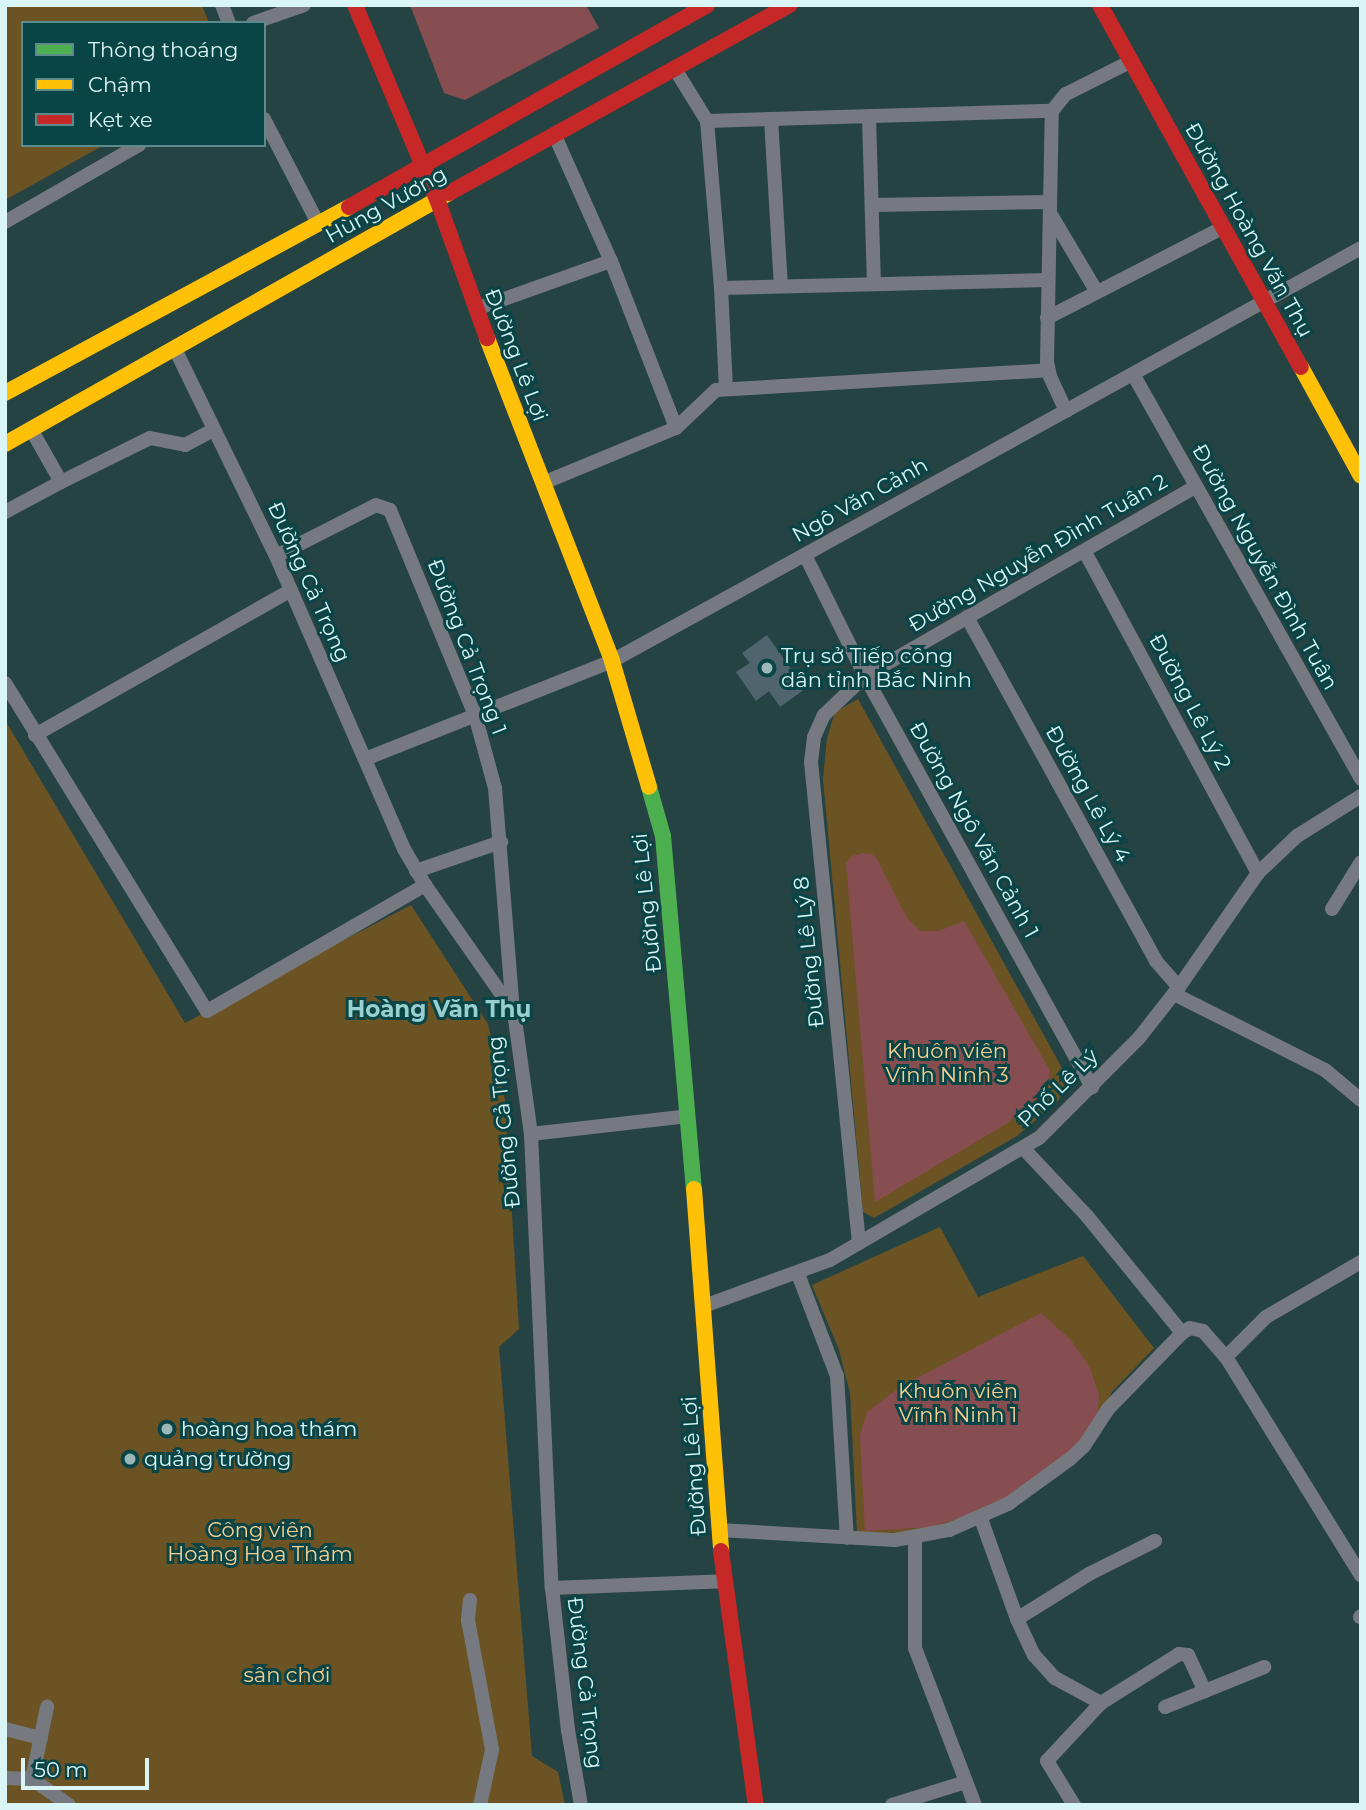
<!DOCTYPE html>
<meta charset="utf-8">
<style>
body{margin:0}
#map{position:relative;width:1366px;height:1810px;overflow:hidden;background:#264344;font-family:Montserrat,sans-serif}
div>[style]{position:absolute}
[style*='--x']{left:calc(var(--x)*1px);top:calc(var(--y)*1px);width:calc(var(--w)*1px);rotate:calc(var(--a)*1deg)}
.green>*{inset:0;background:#6c5324}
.water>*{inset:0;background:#864e51}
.building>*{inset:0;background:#50646e}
.street>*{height:14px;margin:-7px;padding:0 7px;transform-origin:7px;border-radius:7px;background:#767a80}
.fast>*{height:16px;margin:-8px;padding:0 8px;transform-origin:8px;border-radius:8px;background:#4caf50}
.slow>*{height:16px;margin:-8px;padding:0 8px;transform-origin:8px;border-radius:8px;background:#ffc107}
.jam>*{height:16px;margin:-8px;padding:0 8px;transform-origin:8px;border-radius:8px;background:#c62828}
.dots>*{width:19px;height:19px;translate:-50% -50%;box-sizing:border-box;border:4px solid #094446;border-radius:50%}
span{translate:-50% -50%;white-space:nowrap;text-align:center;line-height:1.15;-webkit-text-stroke:6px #094446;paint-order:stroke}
.street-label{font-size:21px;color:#daf5f5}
.poi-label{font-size:21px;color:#daf5f5}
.left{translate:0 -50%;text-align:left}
.park-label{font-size:21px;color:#f9cf90}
.neighbourhood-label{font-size:23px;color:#99cfd0;font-weight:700}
.frame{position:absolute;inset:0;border:7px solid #daf5f5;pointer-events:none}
.legend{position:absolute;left:21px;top:21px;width:245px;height:126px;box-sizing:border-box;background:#094446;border:2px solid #5d8b8c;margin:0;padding:9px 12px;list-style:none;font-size:21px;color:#daf5f5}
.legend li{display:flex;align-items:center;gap:14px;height:35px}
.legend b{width:35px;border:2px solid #5d8b8c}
.scale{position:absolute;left:21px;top:1758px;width:128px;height:32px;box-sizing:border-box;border:4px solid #daf5f5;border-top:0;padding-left:9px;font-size:21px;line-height:24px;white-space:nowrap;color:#daf5f5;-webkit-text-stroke:5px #094446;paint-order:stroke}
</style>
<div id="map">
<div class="green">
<i style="clip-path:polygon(5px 5px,202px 5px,209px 23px,23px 23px,23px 145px,104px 145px,5px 200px)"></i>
<i style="clip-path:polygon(858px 699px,1062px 1068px,1066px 1086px,1059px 1100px,1017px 1136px,874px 1218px,863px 1212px,823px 779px,827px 738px,835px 712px)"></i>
<i style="clip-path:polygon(5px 720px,185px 1023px,411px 905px,488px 1024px,505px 1100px,519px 1329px,499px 1347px,532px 1756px,558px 1772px,565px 1805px,5px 1805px)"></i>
<i style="clip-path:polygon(940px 1227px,978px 1297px,1083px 1256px,1154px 1348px,1112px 1392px,1090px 1433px,1005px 1503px,922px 1533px,857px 1534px,850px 1393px,839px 1350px,812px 1285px)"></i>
</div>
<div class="water">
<i style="clip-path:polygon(410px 5px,586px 5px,599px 28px,465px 100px,444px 93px)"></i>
<i style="clip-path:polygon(862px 853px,872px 854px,877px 859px,907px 918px,920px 931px,939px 931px,964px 921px,1049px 1069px,1049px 1081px,1045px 1091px,1006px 1124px,875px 1202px,846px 863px,852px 856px)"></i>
<i style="clip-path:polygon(1041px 1313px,1071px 1340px,1090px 1368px,1099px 1395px,1097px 1419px,1076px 1448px,1015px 1493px,973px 1514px,931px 1527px,865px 1531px,860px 1435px,867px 1412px,900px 1387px)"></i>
</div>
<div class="building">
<i style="clip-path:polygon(767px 635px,805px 689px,780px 707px,769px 691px,756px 701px,736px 672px,750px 663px,742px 653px)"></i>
</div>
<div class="street">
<i style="--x:222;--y:5;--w:19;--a:69"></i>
<i style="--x:253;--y:23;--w:54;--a:-19.4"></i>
<i style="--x:675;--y:69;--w:61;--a:58.4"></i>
<i style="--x:707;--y:121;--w:168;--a:85.2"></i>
<i style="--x:869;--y:117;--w:167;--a:88.3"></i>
<i style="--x:264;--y:119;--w:117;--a:62.6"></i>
<i style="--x:771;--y:119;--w:167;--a:86.6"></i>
<i style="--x:707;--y:121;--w:345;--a:-1.7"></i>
<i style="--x:555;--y:136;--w:137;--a:65.9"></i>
<i style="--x:611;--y:261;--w:179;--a:68.7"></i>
<i style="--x:872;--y:205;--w:178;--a:-1"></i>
<i style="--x:1050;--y:213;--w:92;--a:59.3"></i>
<i style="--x:5;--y:222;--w:155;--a:-29.9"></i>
<i style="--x:476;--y:309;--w:143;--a:-19.6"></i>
<i style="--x:1047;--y:318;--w:199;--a:-27.2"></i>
<i style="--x:175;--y:349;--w:230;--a:64"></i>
<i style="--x:276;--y:556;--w:320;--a:66.4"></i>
<i style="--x:404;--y:849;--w:42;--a:59.7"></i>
<i style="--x:425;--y:885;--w:155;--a:55"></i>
<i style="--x:514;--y:1012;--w:123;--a:82.1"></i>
<i style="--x:531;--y:1134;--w:454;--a:87.4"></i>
<i style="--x:552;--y:1588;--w:143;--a:83.6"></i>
<i style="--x:568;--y:1730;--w:76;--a:80.2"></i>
<i style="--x:1133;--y:374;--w:465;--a:60.6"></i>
<i style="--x:726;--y:389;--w:101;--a:-92.8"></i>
<i style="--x:721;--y:288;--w:327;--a:-1.4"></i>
<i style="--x:1066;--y:411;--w:38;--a:-115"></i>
<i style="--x:1050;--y:376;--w:14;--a:-102"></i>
<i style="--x:1047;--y:362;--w:251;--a:-88.9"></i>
<i style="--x:1052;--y:111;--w:22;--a:-51"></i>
<i style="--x:1066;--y:94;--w:74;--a:-26.6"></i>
<i style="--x:61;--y:482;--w:99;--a:-26.3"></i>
<i style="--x:150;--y:438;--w:36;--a:11"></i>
<i style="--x:185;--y:445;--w:32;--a:-28"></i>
<i style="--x:543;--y:483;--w:144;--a:-22.5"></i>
<i style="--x:676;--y:428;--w:55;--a:-43.5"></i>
<i style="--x:716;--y:390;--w:333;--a:-3.4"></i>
<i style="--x:5;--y:512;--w:64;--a:-28.2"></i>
<i style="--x:61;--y:482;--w:61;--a:-119.5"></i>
<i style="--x:1085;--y:552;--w:365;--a:61.7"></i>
<i style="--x:805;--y:555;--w:135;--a:63.6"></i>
<i style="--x:865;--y:676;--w:470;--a:61.1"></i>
<i style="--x:276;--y:556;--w:112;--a:-27"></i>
<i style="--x:376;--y:505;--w:15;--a:20"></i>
<i style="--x:390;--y:510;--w:222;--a:67.5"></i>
<i style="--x:475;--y:715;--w:76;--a:74.7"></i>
<i style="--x:495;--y:788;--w:224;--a:85.4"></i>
<i style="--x:967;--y:617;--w:393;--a:61.2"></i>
<i style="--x:1156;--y:961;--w:35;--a:49"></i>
<i style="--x:5;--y:683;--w:385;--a:58.4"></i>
<i style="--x:207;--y:1011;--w:252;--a:-30"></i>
<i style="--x:35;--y:735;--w:293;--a:-29.5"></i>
<i style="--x:365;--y:759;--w:266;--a:-21.6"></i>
<i style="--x:612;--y:661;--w:855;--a:-28.87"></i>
<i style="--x:416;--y:871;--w:90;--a:-18.8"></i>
<i style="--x:1332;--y:909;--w:55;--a:-58.3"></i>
<i style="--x:1174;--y:994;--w:169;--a:26.7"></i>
<i style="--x:1325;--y:1070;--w:47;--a:39.8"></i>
<i style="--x:531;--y:1134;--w:158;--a:-6.5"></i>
<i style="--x:1024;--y:1149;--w:92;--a:46.8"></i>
<i style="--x:1087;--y:1216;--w:151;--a:50.9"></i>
<i style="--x:1182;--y:1333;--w:9;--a:-32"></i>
<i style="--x:1190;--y:1328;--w:13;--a:13"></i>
<i style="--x:1203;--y:1331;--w:35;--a:49"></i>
<i style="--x:1226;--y:1357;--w:257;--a:58.3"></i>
<i style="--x:859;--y:1243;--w:483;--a:-95.7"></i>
<i style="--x:811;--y:762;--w:25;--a:-83"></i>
<i style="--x:814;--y:737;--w:24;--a:-66"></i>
<i style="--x:824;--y:715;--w:57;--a:-43.6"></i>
<i style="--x:865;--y:676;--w:380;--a:-29.8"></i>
<i style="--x:798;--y:1274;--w:109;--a:69.1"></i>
<i style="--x:837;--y:1376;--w:162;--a:86.5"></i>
<i style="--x:704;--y:1306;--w:134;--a:-20.1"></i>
<i style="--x:830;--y:1260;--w:242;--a:-30.3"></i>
<i style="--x:1039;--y:1138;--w:141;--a:-45"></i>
<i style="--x:1139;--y:1038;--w:65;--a:-51.9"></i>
<i style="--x:1179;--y:987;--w:139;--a:-55.3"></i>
<i style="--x:1258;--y:873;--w:54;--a:-43.5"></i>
<i style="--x:1297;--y:836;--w:75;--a:-32"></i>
<i style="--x:1226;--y:1357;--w:57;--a:-45"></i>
<i style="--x:1266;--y:1317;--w:110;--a:-30.1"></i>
<i style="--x:980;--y:1516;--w:109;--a:70.2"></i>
<i style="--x:1017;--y:1619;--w:40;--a:65"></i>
<i style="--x:1034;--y:1655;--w:31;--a:48"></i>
<i style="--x:1055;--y:1678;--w:52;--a:28.5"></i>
<i style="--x:1101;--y:1703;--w:79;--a:133"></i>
<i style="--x:1047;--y:1761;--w:52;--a:58.5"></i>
<i style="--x:719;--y:1530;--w:176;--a:3.3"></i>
<i style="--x:895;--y:1540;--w:55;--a:-10.5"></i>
<i style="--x:949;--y:1530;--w:64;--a:-23.8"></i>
<i style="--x:1008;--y:1504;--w:77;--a:-36"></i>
<i style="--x:1070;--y:1459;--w:19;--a:-43"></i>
<i style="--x:1084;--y:1446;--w:44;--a:-57"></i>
<i style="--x:1108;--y:1409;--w:106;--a:-45.8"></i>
<i style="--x:915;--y:1538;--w:110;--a:90"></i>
<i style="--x:915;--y:1648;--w:168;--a:69.1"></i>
<i style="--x:552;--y:1588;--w:171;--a:-2.3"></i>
<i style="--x:470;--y:1600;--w:20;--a:96"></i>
<i style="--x:468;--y:1620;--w:132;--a:79.5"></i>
<i style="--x:492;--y:1750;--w:56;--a:102.3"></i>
<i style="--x:1360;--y:1617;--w:1;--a:-45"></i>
<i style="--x:1017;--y:1619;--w:85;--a:-32"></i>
<i style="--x:1089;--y:1574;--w:74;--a:-26.6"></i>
<i style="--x:1101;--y:1703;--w:92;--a:-32.1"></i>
<i style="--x:1179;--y:1654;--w:9;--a:6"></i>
<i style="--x:1188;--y:1655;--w:40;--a:65"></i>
<i style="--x:1205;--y:1691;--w:64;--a:-22.1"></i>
<i style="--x:1165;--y:1707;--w:43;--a:-21.8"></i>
<i style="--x:5;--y:1729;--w:37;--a:14"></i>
<i style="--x:5;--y:1778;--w:27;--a:2"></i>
<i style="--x:32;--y:1779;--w:74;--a:-78.2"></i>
<i style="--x:24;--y:1778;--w:8;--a:7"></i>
<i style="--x:32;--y:1779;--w:45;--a:35.1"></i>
<i style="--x:892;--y:1805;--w:77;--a:-17.3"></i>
</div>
<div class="fast">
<i style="--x:649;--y:787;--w:51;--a:74.1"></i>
<i style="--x:663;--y:836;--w:354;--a:85"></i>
</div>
<div class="slow">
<i style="--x:487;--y:338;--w:346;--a:68.8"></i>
<i style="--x:612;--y:661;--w:131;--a:73.6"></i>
<i style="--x:1301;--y:367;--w:124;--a:61.2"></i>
<i style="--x:5;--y:393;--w:391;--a:-28.4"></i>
<i style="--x:5;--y:444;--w:510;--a:-29.48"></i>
<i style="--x:694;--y:1189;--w:363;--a:85.7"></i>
</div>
<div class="jam">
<i style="--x:355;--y:5;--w:211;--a:67.1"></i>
<i style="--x:437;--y:199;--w:148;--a:70.2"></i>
<i style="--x:1100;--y:5;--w:414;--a:61"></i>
<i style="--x:449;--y:193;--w:389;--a:-28.9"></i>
<i style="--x:349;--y:207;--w:411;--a:-29.4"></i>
<i style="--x:721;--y:1551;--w:256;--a:82.2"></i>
</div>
<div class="dots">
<i style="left:767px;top:668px;background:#9bb7b7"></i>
<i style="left:167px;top:1429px;background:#9bb7b7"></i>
<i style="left:130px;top:1459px;background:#9bb7b7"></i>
</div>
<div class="street-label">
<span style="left:386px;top:205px;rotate:-29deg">Hùng Vương</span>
<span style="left:1249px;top:230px;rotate:61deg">Đường Hoàng Văn Thụ</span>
<span style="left:516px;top:355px;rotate:69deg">Đường Lê Lợi</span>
<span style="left:860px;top:500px;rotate:-29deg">Ngô Văn Cảnh</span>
<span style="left:1038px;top:553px;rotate:-30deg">Đường Nguyễn Đình Tuân 2</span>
<span style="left:1265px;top:567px;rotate:61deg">Đường Nguyễn Đình Tuân</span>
<span style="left:309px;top:582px;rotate:66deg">Đường Cả Trọng</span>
<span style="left:467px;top:647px;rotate:69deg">Đường Cả Trọng 1</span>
<span style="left:1190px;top:702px;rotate:62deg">Đường Lê Lý 2</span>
<span style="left:1088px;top:794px;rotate:61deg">Đường Lê Lý 4</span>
<span style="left:974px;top:830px;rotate:61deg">Đường Ngô Văn Cảnh 1</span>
<span style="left:647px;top:903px;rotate:-96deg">Đường Lê Lợi</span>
<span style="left:809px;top:952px;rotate:-96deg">Đường Lê Lý 8</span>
<span style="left:1058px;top:1088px;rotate:-44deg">Phố Lê Lý</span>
<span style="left:504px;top:1122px;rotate:-96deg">Đường Cả Trọng</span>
<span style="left:694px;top:1466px;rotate:-94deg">Đường Lê Lợi</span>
<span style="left:585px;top:1683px;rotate:83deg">Đường Cả Trọng</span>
</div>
<div class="poi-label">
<span class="left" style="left:781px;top:668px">Trụ sở Tiếp công<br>dân tỉnh Bắc Ninh</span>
<span class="left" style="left:181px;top:1429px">hoàng hoa thám</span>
<span class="left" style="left:144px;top:1459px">quảng trường</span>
</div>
<div class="park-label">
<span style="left:947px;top:1063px">Khuôn viên<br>Vĩnh Ninh 3</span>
<span style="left:958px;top:1403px">Khuôn viên<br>Vĩnh Ninh 1</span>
<span style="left:260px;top:1542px">Công viên<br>Hoàng Hoa Thám</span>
<span style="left:287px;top:1675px">sân chơi</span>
</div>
<div class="neighbourhood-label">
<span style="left:439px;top:1009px">Hoàng Văn Thụ</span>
</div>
<div class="frame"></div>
<ul class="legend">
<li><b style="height:9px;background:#4caf50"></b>Thông thoáng</li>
<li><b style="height:9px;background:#ffc107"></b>Chậm</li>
<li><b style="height:9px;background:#c62828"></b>Kẹt xe</li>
</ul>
<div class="scale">50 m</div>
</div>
